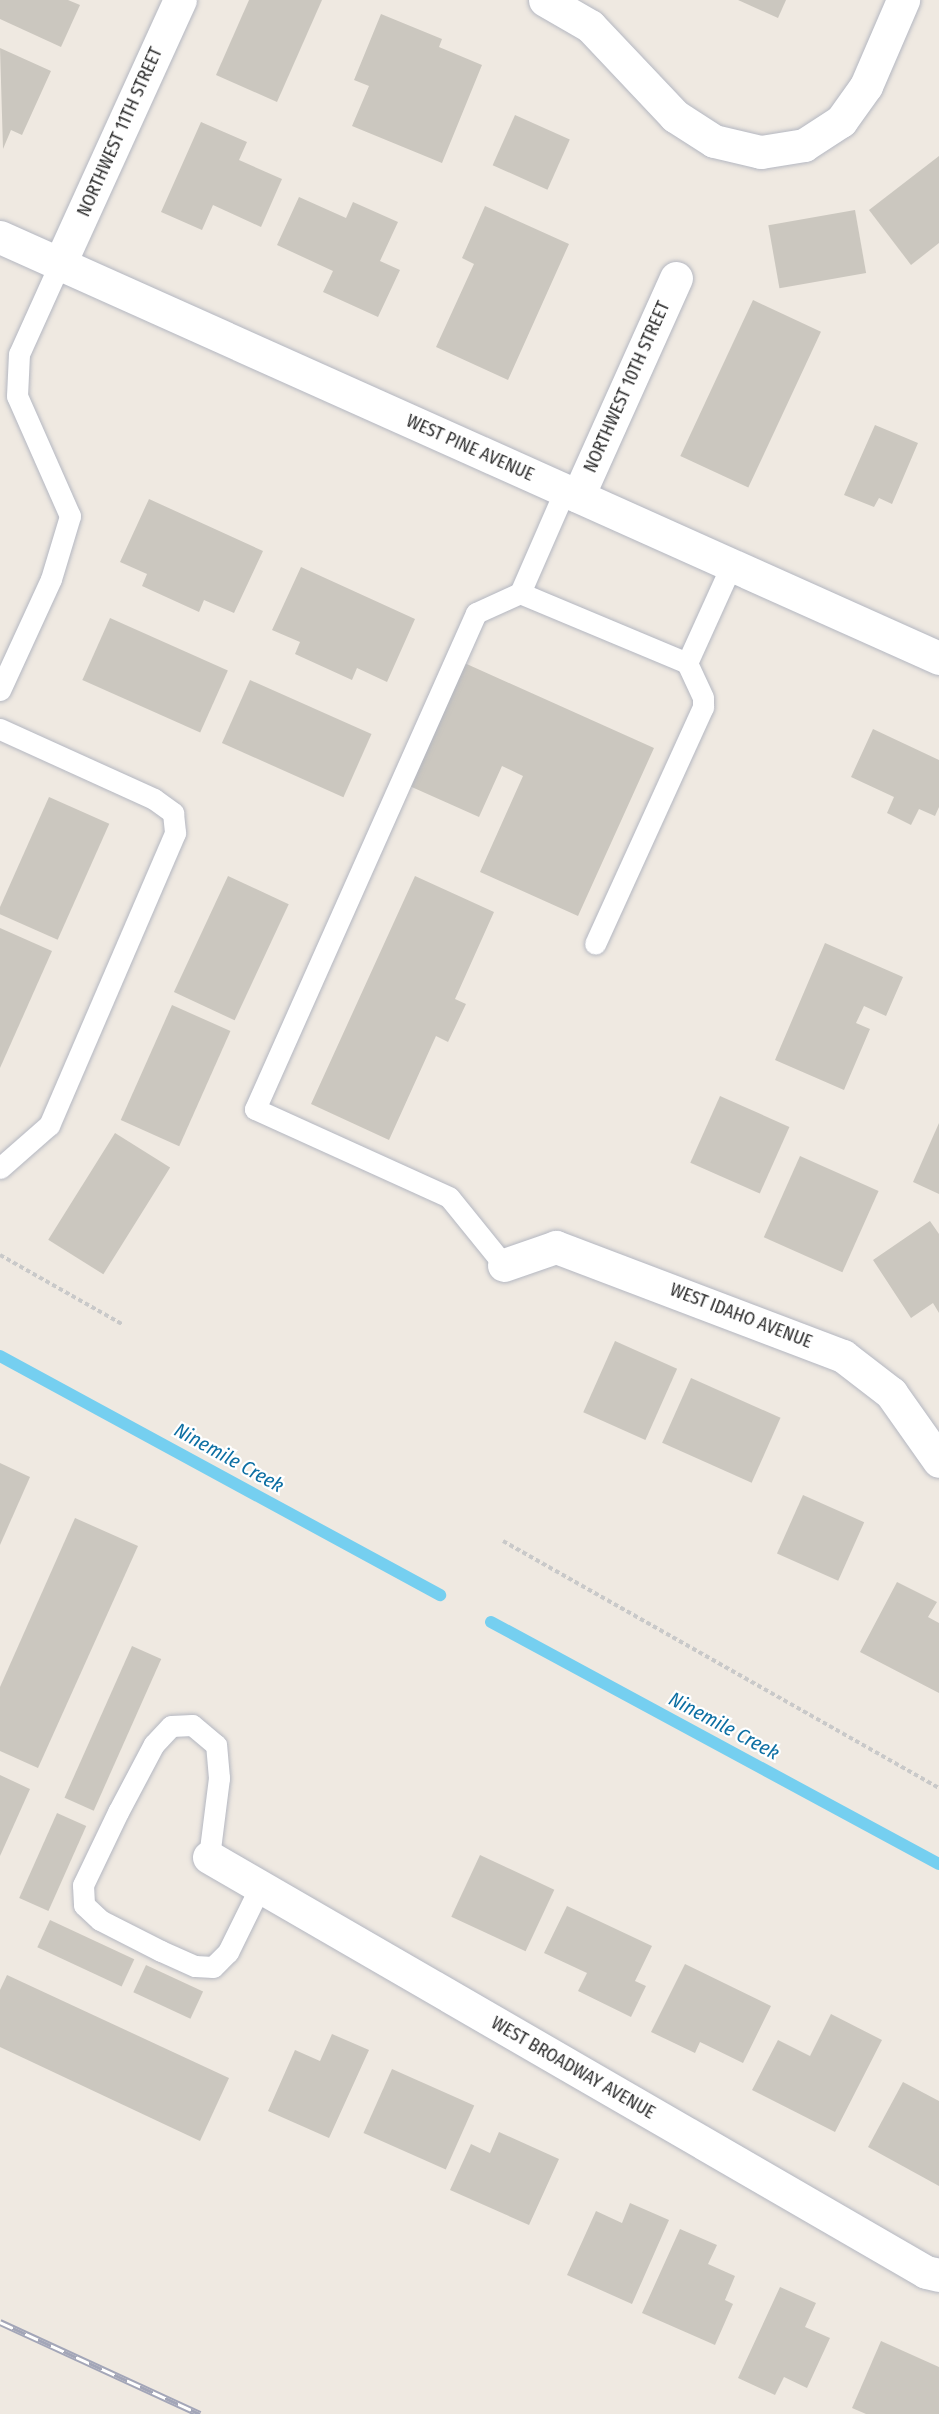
<!DOCTYPE html>
<style>
body{margin:0}
#map{position:relative;width:939px;height:2414px;overflow:hidden;background:#efe9e1;font-family:"Fira Sans Condensed",sans-serif}
div>[style]{position:absolute}
[style*='--x']{left:calc(var(--x)*1px);top:calc(var(--y)*1px);width:calc(var(--w)*1px);rotate:calc(var(--a)*1deg)}
.stream>*{height:12px;margin:-6px;padding:0 6px;transform-origin:6px;border-radius:6px;background:#75cff0}
.building>*{inset:0;background:#cbc7bf;transform-origin:0 0}
.path>*{height:4px;margin-top:-2px;transform-origin:0;background:repeating-linear-gradient(90deg,#c9c9c9 0 4.5px,transparent 0 7.5px)}
.roads{filter:drop-shadow(0 0 2px #b4b7c1) drop-shadow(0 0 2px #b4b7c1)}
.lane>*{height:21px;margin:-10.5px;padding:0 10.5px;transform-origin:10.5px;border-radius:10.5px;background:#fff}
.street>*{height:33px;margin:-16.5px;padding:0 16.5px;transform-origin:16.5px;border-radius:16.5px;background:#fff}
.secondary>*{height:33px;margin:-16.5px;padding:0 16.5px;transform-origin:16.5px;border-radius:16.5px;background:#fff}
.rail>*{height:7px;margin-top:-3.5px;transform-origin:0;background:repeating-linear-gradient(90deg,#fff 0 14px,#a3a6b8 0 28px);box-sizing:border-box;border-block:2px solid #a3a6b8}
span{translate:-50% -50%;white-space:nowrap;text-align:center;line-height:1.15;-webkit-text-stroke:4.5px #fff;paint-order:stroke}
.street-label{font-size:18px;color:#2e2e2e}
.water-label{font-size:20px;color:#0d6fa3;font-style:italic}
</style>
<div id="map">
<div class="stream">
<i style="--x:0;--y:1356;--w:501;--a:28.51"></i>
<i style="--x:491;--y:1622;--w:509;--a:28.38"></i>
</div>
<div class="building">
<i style="clip-path:polygon(0 0,68px 0,80px 5px,61px 47px,0 19px)"></i>
<i style="clip-path:polygon(249px 0,322px 0,277px 102px,216px 75px)"></i>
<i style="clip-path:polygon(738px 0,786px 0,778px 18px)"></i>
<i style="clip-path:polygon(381px 14px,442px 39px,439px 47px,482px 65px,442px 163px,352px 126px,369px 86px,354px 80px)"></i>
<i style="clip-path:polygon(0 48px,51px 71px,22px 135px,11px 130px,3px 149px)"></i>
<i style="left:515px;top:115px;width:60px;height:55px;rotate:24deg"></i>
<i style="clip-path:polygon(201px 122px,247px 142px,239px 160px,282px 179px,261px 227px,213px 205px,202px 230px,161px 212px)"></i>
<i style="clip-path:polygon(939px 156px,939px 243px,911px 265px,869px 210px)"></i>
<i style="clip-path:polygon(299px 197px,346px 218px,353px 202px,398px 222px,380px 261px,400px 270px,378px 317px,323px 292px,333px 271px,277px 245px)"></i>
<i style="clip-path:polygon(485px 206px,569px 244px,508px 380px,436px 347px,474px 264px,462px 258px)"></i>
<i style="left:855px;top:210px;width:64px;height:88px;rotate:80deg"></i>
<i style="left:753px;top:300px;width:75px;height:172px;rotate:25deg"></i>
<i style="clip-path:polygon(875px 425px,918px 443px,892px 504px,879px 498px,874px 507px,844px 495px)"></i>
<i style="clip-path:polygon(149px 499px,263px 551px,234px 613px,204px 600px,199px 612px,142px 586px,147px 574px,120px 562px)"></i>
<i style="clip-path:polygon(301px 567px,415px 619px,387px 682px,357px 668px,352px 680px,295px 654px,300px 642px,272px 630px)"></i>
<i style="left:110px;top:618px;width:129px;height:68px;rotate:24deg"></i>
<i style="clip-path:polygon(460px 661px,654px 748px,578px 916px,480px 872px,523px 776px,502px 766px,479px 817px,405px 784px)"></i>
<i style="left:250px;top:680px;width:133px;height:69px;rotate:24deg"></i>
<i style="clip-path:polygon(873px 729px,939px 760px,939px 807px,935px 816px,919px 809px,911px 825px,887px 813px,894px 797px,851px 777px)"></i>
<i style="left:49px;top:797px;width:66px;height:127px;rotate:24deg"></i>
<i style="left:228px;top:876px;width:67px;height:128px;rotate:25deg"></i>
<i style="clip-path:polygon(415px 876px,494px 912px,455px 999px,466px 1004px,448px 1042px,436px 1036px,389px 1140px,311px 1104px)"></i>
<i style="clip-path:polygon(0 928px,52px 951px,0 1068px)"></i>
<i style="clip-path:polygon(825px 943px,903px 977px,886px 1016px,864px 1006px,856px 1023px,870px 1029px,844px 1090px,775px 1060px)"></i>
<i style="left:172px;top:1005px;width:64px;height:126px;rotate:24deg"></i>
<i style="left:720px;top:1096px;width:76px;height:73px;rotate:24deg"></i>
<i style="clip-path:polygon(939px 1123px,939px 1194px,913px 1182px)"></i>
<i style="left:115px;top:1133px;width:65px;height:126px;rotate:32deg"></i>
<i style="left:800px;top:1156px;width:86px;height:89px;rotate:24deg"></i>
<i style="clip-path:polygon(930px 1221px,939px 1234px,939px 1313px,933px 1303px,911px 1318px,873px 1260px)"></i>
<i style="left:615px;top:1341px;width:68px;height:78px;rotate:24deg"></i>
<i style="left:691px;top:1378px;width:98px;height:71px;rotate:24deg"></i>
<i style="clip-path:polygon(0 1463px,30px 1477px,0 1545px)"></i>
<i style="left:803px;top:1495px;width:67px;height:64px;rotate:24deg"></i>
<i style="clip-path:polygon(75px 1518px,138px 1546px,38px 1768px,0 1751px,0 1687px)"></i>
<i style="clip-path:polygon(897px 1582px,937px 1602px,928px 1617px,939px 1623px,939px 1693px,860px 1652px)"></i>
<i style="left:132px;top:1646px;width:32px;height:166px;rotate:24deg"></i>
<i style="clip-path:polygon(0 1775px,30px 1789px,0 1856px)"></i>
<i style="left:57px;top:1813px;width:32px;height:93px;rotate:24deg"></i>
<i style="left:480px;top:1855px;width:82px;height:68px;rotate:25deg"></i>
<i style="clip-path:polygon(567px 1906px,652px 1946px,635px 1981px,646px 1986px,631px 2017px,578px 1991px,587px 1973px,544px 1953px)"></i>
<i style="left:50px;top:1920px;width:93px;height:30px;rotate:25deg"></i>
<i style="clip-path:polygon(685px 1964px,771px 2006px,743px 2063px,700px 2042px,695px 2053px,651px 2032px)"></i>
<i style="left:146px;top:1965px;width:63px;height:30px;rotate:25deg"></i>
<i style="clip-path:polygon(7px 1975px,229px 2078px,200px 2141px,0 2047px,0 1990px)"></i>
<i style="clip-path:polygon(831px 2014px,882px 2040px,835px 2132px,752px 2090px,778px 2040px,810px 2056px)"></i>
<i style="clip-path:polygon(332px 2034px,369px 2050px,329px 2138px,268px 2111px,295px 2050px,320px 2061px)"></i>
<i style="left:392px;top:2069px;width:90px;height:70px;rotate:24deg"></i>
<i style="clip-path:polygon(903px 2082px,939px 2101px,939px 2186px,868px 2147px)"></i>
<i style="clip-path:polygon(499px 2132px,559px 2159px,529px 2225px,450px 2190px,471px 2144px,490px 2153px)"></i>
<i style="clip-path:polygon(630px 2203px,669px 2220px,632px 2304px,567px 2275px,596px 2211px,622px 2223px)"></i>
<i style="clip-path:polygon(680px 2229px,717px 2245px,708px 2264px,735px 2276px,725px 2300px,733px 2304px,715px 2345px,642px 2313px)"></i>
<i style="clip-path:polygon(780px 2287px,816px 2303px,805px 2327px,830px 2338px,807px 2388px,784px 2377px,775px 2395px,738px 2378px)"></i>
<i style="clip-path:polygon(881px 2341px,939px 2367px,939px 2414px,866px 2414px,852px 2408px)"></i>
</div>
<div class="path">
<i style="--x:0;--y:1255;--w:140;--a:29.5"></i>
<i style="--x:503;--y:1541;--w:501;--a:29.53"></i>
</div>
<div class="roads">
<div class="lane">
<i style="--x:520;--y:593;--w:112;--a:-66.4"></i>
<i style="--x:687;--y:663;--w:107;--a:-65.6"></i>
<i style="--x:0;--y:690;--w:122;--a:-65.3"></i>
<i style="--x:51;--y:579;--w:66;--a:-73.2"></i>
<i style="--x:70;--y:516;--w:131;--a:-113.8"></i>
<i style="--x:17;--y:396;--w:42;--a:-87.3"></i>
<i style="--x:19;--y:354;--w:100;--a:-65.7"></i>
<i style="--x:0;--y:729;--w:169;--a:24.4"></i>
<i style="--x:154;--y:799;--w:24;--a:36"></i>
<i style="--x:173;--y:813;--w:20;--a:84"></i>
<i style="--x:175;--y:833;--w:318;--a:113.3"></i>
<i style="--x:49;--y:1125;--w:65;--a:138.7"></i>
<i style="--x:504;--y:1265;--w:87;--a:-129"></i>
<i style="--x:449;--y:1197;--w:213;--a:-155.6"></i>
<i style="--x:255;--y:1109;--w:543;--a:-65.98"></i>
<i style="--x:476;--y:613;--w:48;--a:-24.4"></i>
<i style="--x:520;--y:593;--w:181;--a:22.7"></i>
<i style="--x:687;--y:663;--w:38;--a:65"></i>
<i style="--x:703;--y:698;--w:9;--a:90"></i>
<i style="--x:703;--y:707;--w:260;--a:114.5"></i>
<i style="--x:209;--y:1857;--w:80;--a:-82.8"></i>
<i style="--x:219;--y:1778;--w:33;--a:-95"></i>
<i style="--x:216;--y:1745;--w:31;--a:-140"></i>
<i style="--x:192;--y:1725;--w:21;--a:177"></i>
<i style="--x:171;--y:1726;--w:25;--a:133"></i>
<i style="--x:154;--y:1744;--w:77;--a:117.9"></i>
<i style="--x:118;--y:1812;--w:81;--a:115.6"></i>
<i style="--x:83;--y:1885;--w:20;--a:87"></i>
<i style="--x:84;--y:1905;--w:22;--a:43"></i>
<i style="--x:100;--y:1920;--w:68;--a:26.9"></i>
<i style="--x:161;--y:1951;--w:37;--a:24"></i>
<i style="--x:195;--y:1966;--w:18;--a:3"></i>
<i style="--x:213;--y:1967;--w:21;--a:-45"></i>
<i style="--x:228;--y:1952;--w:72;--a:-63.8"></i>
</div>
<div class="street">
<i style="--x:545;--y:0;--w:52;--a:30"></i>
<i style="--x:590;--y:26;--w:124;--a:46.6"></i>
<i style="--x:675;--y:116;--w:46;--a:32.7"></i>
<i style="--x:714;--y:141;--w:48;--a:13.2"></i>
<i style="--x:761;--y:152;--w:44;--a:-9.2"></i>
<i style="--x:804;--y:145;--w:44;--a:-33"></i>
<i style="--x:841;--y:121;--w:43;--a:-54.5"></i>
<i style="--x:866;--y:86;--w:94;--a:-66.7"></i>
<i style="--x:60;--y:263;--w:289;--a:-65.5"></i>
<i style="--x:578;--y:496;--w:239;--a:-65.8"></i>
<i style="--x:504;--y:1265;--w:55;--a:-19.1"></i>
<i style="--x:556;--y:1247;--w:307;--a:20.8"></i>
<i style="--x:843;--y:1356;--w:61;--a:37.6"></i>
<i style="--x:891;--y:1393;--w:83;--a:54.8"></i>
<i style="--x:209;--y:1857;--w:828;--a:30.06"></i>
<i style="--x:926;--y:2272;--w:13;--a:13"></i>
</div>
<div class="secondary">
<i style="--x:0;--y:237;--w:1029;--a:24.15"></i>
</div>
</div>
<div class="rail">
<i style="--x:0;--y:2322;--w:220;--a:24.7"></i>
</div>
<div class="street-label">
<span style="left:120px;top:132px;rotate:-66deg">NORTHWEST 11TH STREET</span>
<span style="left:627px;top:387px;rotate:-66deg">NORTHWEST 10TH STREET</span>
<span style="left:470px;top:448px;rotate:24deg">WEST PINE AVENUE</span>
<span style="left:741px;top:1316px;rotate:21deg">WEST IDAHO AVENUE</span>
<span style="left:573px;top:2068px;rotate:30deg">WEST BROADWAY AVENUE</span>
</div>
<div class="water-label">
<span style="left:229px;top:1458px;rotate:29deg">Ninemile Creek</span>
<span style="left:724px;top:1726px;rotate:28deg">Ninemile Creek</span>
</div>
</div>
